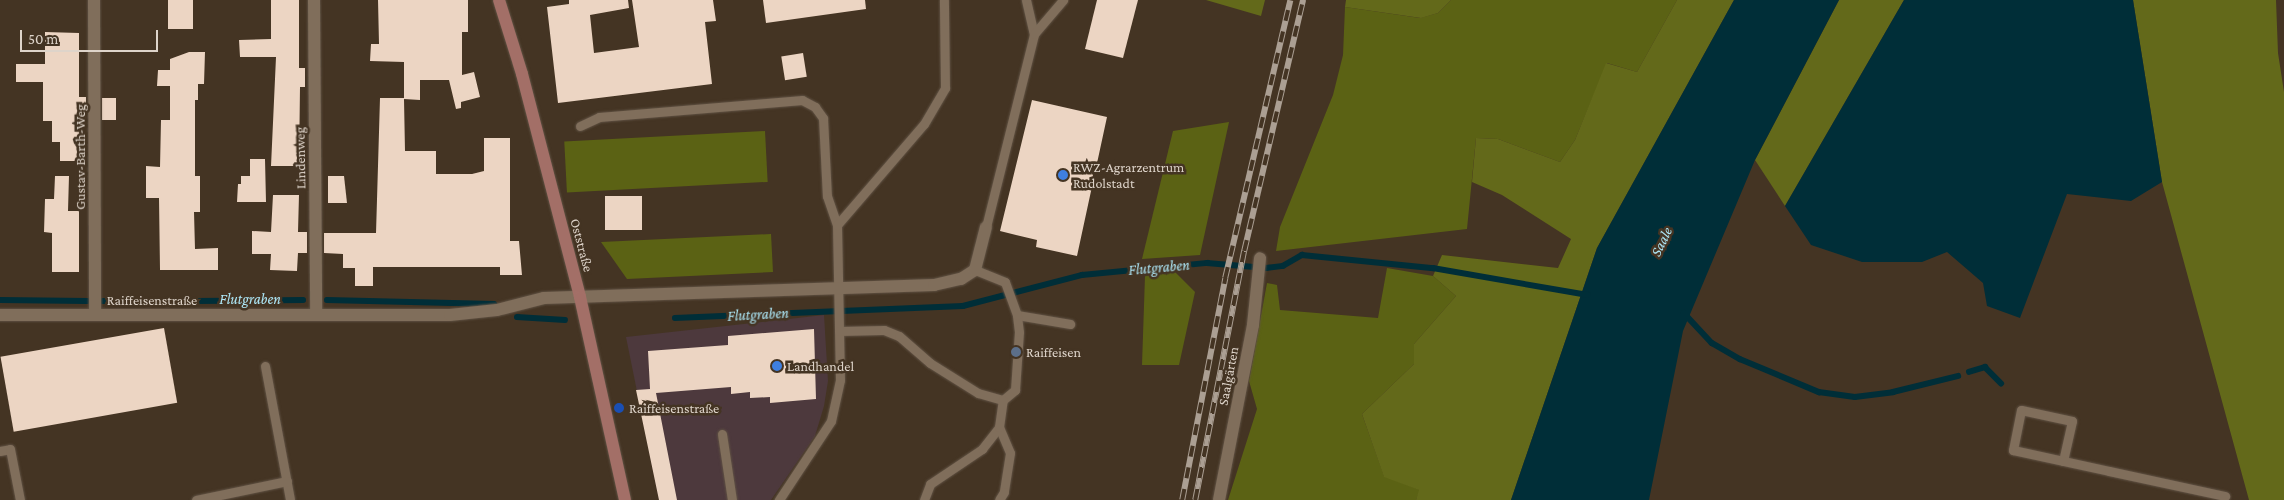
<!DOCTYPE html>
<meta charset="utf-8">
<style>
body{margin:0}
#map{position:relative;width:2284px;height:500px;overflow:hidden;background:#443423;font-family:"Crimson Pro",serif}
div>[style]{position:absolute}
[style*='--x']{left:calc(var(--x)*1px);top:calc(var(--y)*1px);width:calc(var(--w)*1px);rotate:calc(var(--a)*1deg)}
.commercial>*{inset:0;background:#4d393d}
.green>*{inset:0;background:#5b6214;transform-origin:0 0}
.forest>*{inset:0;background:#63691a}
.water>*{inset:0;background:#002e38}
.stream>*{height:5.5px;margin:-2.75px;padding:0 2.75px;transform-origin:2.75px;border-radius:2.75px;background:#002e38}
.building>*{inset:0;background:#ecd5c3;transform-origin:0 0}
.roads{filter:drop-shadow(0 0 1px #605244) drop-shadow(0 0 1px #605244)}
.lane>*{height:9px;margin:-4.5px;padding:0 4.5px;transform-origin:4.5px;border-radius:4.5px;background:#806e5b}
.street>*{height:12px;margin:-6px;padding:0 6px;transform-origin:6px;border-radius:6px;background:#806e5b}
.secondary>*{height:12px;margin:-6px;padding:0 6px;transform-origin:6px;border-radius:6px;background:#a36f67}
.rail>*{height:5.5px;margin-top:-2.75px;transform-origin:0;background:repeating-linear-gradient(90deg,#443423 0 11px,#ab9f93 0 22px);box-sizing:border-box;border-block:1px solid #ab9f93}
.dots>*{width:14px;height:14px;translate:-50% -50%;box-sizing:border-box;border:2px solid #443423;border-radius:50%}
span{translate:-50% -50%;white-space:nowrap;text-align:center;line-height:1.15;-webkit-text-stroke:5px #443423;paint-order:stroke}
.street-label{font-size:14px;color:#ded4ca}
.poi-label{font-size:14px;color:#ded4ca}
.left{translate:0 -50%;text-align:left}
.water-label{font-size:15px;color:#ade7f7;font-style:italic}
.scale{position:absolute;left:20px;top:30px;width:138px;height:22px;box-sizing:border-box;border:2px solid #ded4ca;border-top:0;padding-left:6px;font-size:15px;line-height:18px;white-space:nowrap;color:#ded4ca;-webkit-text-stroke:4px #443423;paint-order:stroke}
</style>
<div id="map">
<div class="commercial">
<i style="clip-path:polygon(824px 315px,828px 381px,824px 406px,815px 436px,771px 500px,659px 500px,626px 337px)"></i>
</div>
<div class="green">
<i style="clip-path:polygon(1451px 0,1677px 0,1637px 72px,1607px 63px,1575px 140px,1560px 162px,1498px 139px,1476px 138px,1467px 229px,1276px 251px,1280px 227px,1333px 95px,1343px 55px,1345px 7px,1420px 18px,1438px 13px)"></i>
<i style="clip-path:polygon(1229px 122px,1200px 255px,1142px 259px,1173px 131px)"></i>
<i style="left:765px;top:131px;width:51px;height:201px;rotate:87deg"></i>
<i style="clip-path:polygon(771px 234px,773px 272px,627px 279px,601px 242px)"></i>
<i style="clip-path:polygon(1387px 268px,1433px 276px,1456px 296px,1414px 344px,1414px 364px,1362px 414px,1384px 476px,1420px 490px,1416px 500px,1228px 500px,1257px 409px,1249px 381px,1267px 283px,1277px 285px,1280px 310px,1378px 318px)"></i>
<i style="clip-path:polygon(1175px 272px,1195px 292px,1179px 365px,1142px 365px,1145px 276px)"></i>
</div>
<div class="forest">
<i style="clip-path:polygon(1206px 0,1265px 0,1261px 16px)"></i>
<i style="clip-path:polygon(1346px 0,1451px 0,1438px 13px,1421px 18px,1345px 7px)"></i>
<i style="clip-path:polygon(1677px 0,1734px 0,1597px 248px,1511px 500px,1416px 500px,1419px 490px,1384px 477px,1362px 414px,1414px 364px,1414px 344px,1456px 296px,1433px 276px,1442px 255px,1558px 268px,1571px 239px,1502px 195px,1472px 182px,1476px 138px,1498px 139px,1560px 162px,1575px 140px,1606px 63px,1637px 72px)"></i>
<i style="clip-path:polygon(1839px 0,1904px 0,1785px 206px,1755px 160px)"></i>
<i style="clip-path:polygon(2133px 0,2276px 0,2278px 53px,2284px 92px,2284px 500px,2249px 500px,2162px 182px)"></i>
</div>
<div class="water">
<i style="clip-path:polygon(1734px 0,1839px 0,1755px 160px,1683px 331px,1649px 500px,1511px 500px,1597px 248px)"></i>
<i style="clip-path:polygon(1904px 0,2133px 0,2162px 182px,2131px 201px,2067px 194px,2020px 318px,1987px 306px,1983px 283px,1947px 252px,1922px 262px,1862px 262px,1811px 245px,1785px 206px)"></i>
</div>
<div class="stream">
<i style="--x:0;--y:300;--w:87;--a:0.7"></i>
<i style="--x:327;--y:300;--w:167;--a:1.4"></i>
<i style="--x:103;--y:301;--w:75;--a:0"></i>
<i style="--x:196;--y:301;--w:107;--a:-0.5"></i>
<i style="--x:1684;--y:313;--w:41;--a:47"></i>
<i style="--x:1712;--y:343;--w:32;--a:30"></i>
<i style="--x:1740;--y:359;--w:86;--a:22.7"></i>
<i style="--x:1819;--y:392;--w:36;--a:8"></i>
<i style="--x:1855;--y:397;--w:38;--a:-7"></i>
<i style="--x:1893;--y:392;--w:67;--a:-13.8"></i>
<i style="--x:517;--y:317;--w:48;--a:3.6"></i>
<i style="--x:675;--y:318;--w:288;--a:-2.4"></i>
<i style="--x:963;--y:306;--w:123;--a:-14.6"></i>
<i style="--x:1082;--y:275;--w:126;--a:-5.5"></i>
<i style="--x:1207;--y:263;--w:59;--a:4.8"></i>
<i style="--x:1266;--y:268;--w:17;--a:-7"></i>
<i style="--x:1283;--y:266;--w:22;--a:-30"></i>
<i style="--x:1302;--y:255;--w:132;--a:5.7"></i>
<i style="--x:1433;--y:268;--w:157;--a:9.9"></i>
<i style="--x:1969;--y:372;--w:17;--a:-17"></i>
<i style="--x:1985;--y:367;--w:23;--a:45"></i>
</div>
<div class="building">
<i style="left:168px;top:0;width:25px;height:29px"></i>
<i style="clip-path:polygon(271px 0,299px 0,299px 68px,305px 68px,305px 87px,300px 87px,299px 166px,271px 166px,276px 57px,240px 57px,239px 40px,271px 39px)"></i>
<i style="clip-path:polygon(378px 0,468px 0,468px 32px,462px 32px,462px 75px,474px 72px,480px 97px,461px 102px,461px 108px,456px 109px,449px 80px,420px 80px,420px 100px,404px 99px,405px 151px,436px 151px,436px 174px,472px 174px,484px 171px,484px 138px,510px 138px,510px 241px,519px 241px,522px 275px,500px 275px,500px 267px,373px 267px,373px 286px,355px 286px,355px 268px,343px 268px,343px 254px,324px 253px,324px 233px,376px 233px,380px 98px,404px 98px,404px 62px,370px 61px,371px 44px,379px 44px)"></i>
<i style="clip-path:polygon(569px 0,628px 0,629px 8px,590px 15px,594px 53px,639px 47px,632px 0,713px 0,716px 21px,705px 22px,712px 84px,558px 103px,547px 7px,569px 4px)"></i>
<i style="clip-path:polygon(763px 0,865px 0,866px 9px,766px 23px)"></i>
<i style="clip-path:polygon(1097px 0,1138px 0,1123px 58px,1085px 49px)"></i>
<i style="clip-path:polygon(45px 32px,79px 33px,79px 97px,86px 97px,86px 120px,80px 120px,80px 161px,60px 161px,60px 142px,52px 142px,52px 121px,43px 121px,43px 82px,16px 82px,16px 64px,45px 64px)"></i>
<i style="clip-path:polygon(189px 52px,205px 52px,204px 84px,198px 84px,198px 100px,195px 100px,195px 176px,200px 176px,200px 212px,194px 212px,195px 249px,218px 248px,218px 270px,160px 270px,159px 198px,146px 198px,146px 166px,160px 167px,161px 120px,170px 120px,170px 86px,157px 86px,158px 70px,170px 70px,170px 59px)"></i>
<i style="left:803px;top:53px;width:24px;height:22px;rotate:81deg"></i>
<i style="left:102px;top:98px;width:14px;height:22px"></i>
<i style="clip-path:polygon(1032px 100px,1107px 117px,1077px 256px,1036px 247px,1037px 240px,1000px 231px)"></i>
<i style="clip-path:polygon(250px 159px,265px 159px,266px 202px,237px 202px,238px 184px,241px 184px,241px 176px,250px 176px)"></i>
<i style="clip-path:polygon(55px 176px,69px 176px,68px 211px,79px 211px,79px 272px,52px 272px,52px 233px,44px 232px,45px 199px,54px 199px)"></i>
<i style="clip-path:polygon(328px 176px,344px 176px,347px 203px,328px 203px)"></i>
<i style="clip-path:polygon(273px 195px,299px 195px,298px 232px,307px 232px,307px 253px,298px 253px,297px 271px,270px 270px,271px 254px,252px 254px,252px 231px,271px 232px)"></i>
<i style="left:605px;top:196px;width:37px;height:34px"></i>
<i style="left:164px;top:328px;width:76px;height:166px;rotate:80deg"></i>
<i style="clip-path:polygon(814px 329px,816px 399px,770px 403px,770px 397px,750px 398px,750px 392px,731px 394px,731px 387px,656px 393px,677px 500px,659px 500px,636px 390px,650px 389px,648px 351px,728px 345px,728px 336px)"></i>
</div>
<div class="roads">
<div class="lane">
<i style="--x:1026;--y:0;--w:35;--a:77"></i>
<i style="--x:580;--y:126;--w:21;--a:-25"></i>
<i style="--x:599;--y:117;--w:204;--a:-4.8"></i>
<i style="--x:802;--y:100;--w:15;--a:28"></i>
<i style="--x:815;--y:107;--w:14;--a:54"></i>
<i style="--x:823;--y:118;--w:78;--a:87.1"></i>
<i style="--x:827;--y:196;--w:31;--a:71"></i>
<i style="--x:837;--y:225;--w:155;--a:88.9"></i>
<i style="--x:840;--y:380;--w:42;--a:102.4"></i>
<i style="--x:831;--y:421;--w:95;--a:123.4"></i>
<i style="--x:837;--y:225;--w:133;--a:-49.3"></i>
<i style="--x:924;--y:124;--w:42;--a:-59.7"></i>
<i style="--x:945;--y:88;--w:88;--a:-90.7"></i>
<i style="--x:986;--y:227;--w:199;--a:-76"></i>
<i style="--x:1034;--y:34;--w:45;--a:-49.5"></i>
<i style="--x:1017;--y:315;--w:54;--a:9.6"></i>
<i style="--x:839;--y:331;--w:45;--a:-1.3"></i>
<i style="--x:884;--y:330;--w:16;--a:22"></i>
<i style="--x:899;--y:336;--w:41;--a:41.1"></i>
<i style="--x:930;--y:363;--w:57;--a:32"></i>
<i style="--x:978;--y:393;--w:26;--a:16"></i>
<i style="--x:1003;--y:400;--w:16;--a:-40"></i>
<i style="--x:1015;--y:390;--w:58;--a:-86.1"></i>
<i style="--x:1019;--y:332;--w:17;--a:-97"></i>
<i style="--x:1017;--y:315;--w:35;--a:-110"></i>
<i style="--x:1005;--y:282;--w:32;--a:-158"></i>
<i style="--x:265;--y:366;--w:136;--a:79.4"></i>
<i style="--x:999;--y:427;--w:28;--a:67"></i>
<i style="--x:1010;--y:453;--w:39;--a:99"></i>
<i style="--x:1004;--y:492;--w:9;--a:122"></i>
<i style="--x:722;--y:434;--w:67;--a:81.4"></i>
<i style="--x:0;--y:451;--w:10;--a:-11"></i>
<i style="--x:10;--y:449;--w:52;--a:78.9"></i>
<i style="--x:2063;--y:461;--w:41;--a:-77.3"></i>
<i style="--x:2072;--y:421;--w:52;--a:-167.8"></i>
<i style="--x:2021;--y:410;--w:41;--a:101.3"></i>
<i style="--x:2013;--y:450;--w:98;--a:12.3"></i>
<i style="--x:2109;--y:471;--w:119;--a:12.2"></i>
<i style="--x:196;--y:500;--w:93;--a:-11.8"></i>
<i style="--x:924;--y:500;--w:17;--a:-69"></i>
<i style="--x:930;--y:484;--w:63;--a:-33.9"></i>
<i style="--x:982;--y:449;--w:28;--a:-52"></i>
<i style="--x:999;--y:427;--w:27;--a:-82"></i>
</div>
<div class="street">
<i style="--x:94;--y:0;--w:315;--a:89.8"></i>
<i style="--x:314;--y:0;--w:315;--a:89.6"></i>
<i style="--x:0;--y:315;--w:450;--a:0"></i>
<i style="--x:450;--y:315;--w:47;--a:-6.1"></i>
<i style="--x:497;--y:310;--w:49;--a:-14.3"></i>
<i style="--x:544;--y:298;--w:390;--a:-1.9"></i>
<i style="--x:934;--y:285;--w:28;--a:-13"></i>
<i style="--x:961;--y:279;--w:17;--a:-33"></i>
<i style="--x:975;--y:270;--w:44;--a:-75.7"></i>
<i style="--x:1219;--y:500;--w:178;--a:-79"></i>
<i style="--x:1253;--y:325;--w:67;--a:-84"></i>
</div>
<div class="secondary">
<i style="--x:499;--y:0;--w:77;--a:72.7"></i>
<i style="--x:522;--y:74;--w:230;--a:75.4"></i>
<i style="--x:580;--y:297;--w:208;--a:77.5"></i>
</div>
</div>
<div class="rail">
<i style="--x:1182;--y:500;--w:226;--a:-79"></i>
<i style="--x:1225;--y:278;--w:285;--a:-76.8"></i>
<i style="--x:1195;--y:500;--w:254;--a:-78.9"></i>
<i style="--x:1244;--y:251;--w:258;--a:-76.8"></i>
</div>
<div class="dots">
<i style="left:1063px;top:175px;background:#3f7fe0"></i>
<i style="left:1016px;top:352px;background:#5c6f8a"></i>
<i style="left:777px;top:366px;background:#3f7fe0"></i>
<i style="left:619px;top:408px;background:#1a4fb4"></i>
</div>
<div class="street-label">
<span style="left:80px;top:157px;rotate:-90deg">Gustav-Barth-Weg</span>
<span style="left:300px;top:158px;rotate:-91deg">Lindenweg</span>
<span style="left:582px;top:245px;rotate:75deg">Oststraße</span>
<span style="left:152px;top:300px">Raiffeisenstraße</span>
<span style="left:1228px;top:376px;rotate:-79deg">Saalgärten</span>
</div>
<div class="poi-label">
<span class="left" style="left:1073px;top:175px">RWZ-Agrarzentrum<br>Rudolstadt</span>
<span class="left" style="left:1026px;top:352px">Raiffeisen</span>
<span class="left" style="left:787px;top:366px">Landhandel</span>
<span class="left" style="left:629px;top:408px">Raiffeisenstraße</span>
</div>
<div class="water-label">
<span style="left:1662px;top:242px;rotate:-64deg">Saale</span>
<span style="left:1159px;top:268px;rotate:-5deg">Flutgraben</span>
<span style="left:250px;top:300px">Flutgraben</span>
<span style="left:758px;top:315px;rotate:-3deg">Flutgraben</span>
</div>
<div class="scale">50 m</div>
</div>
